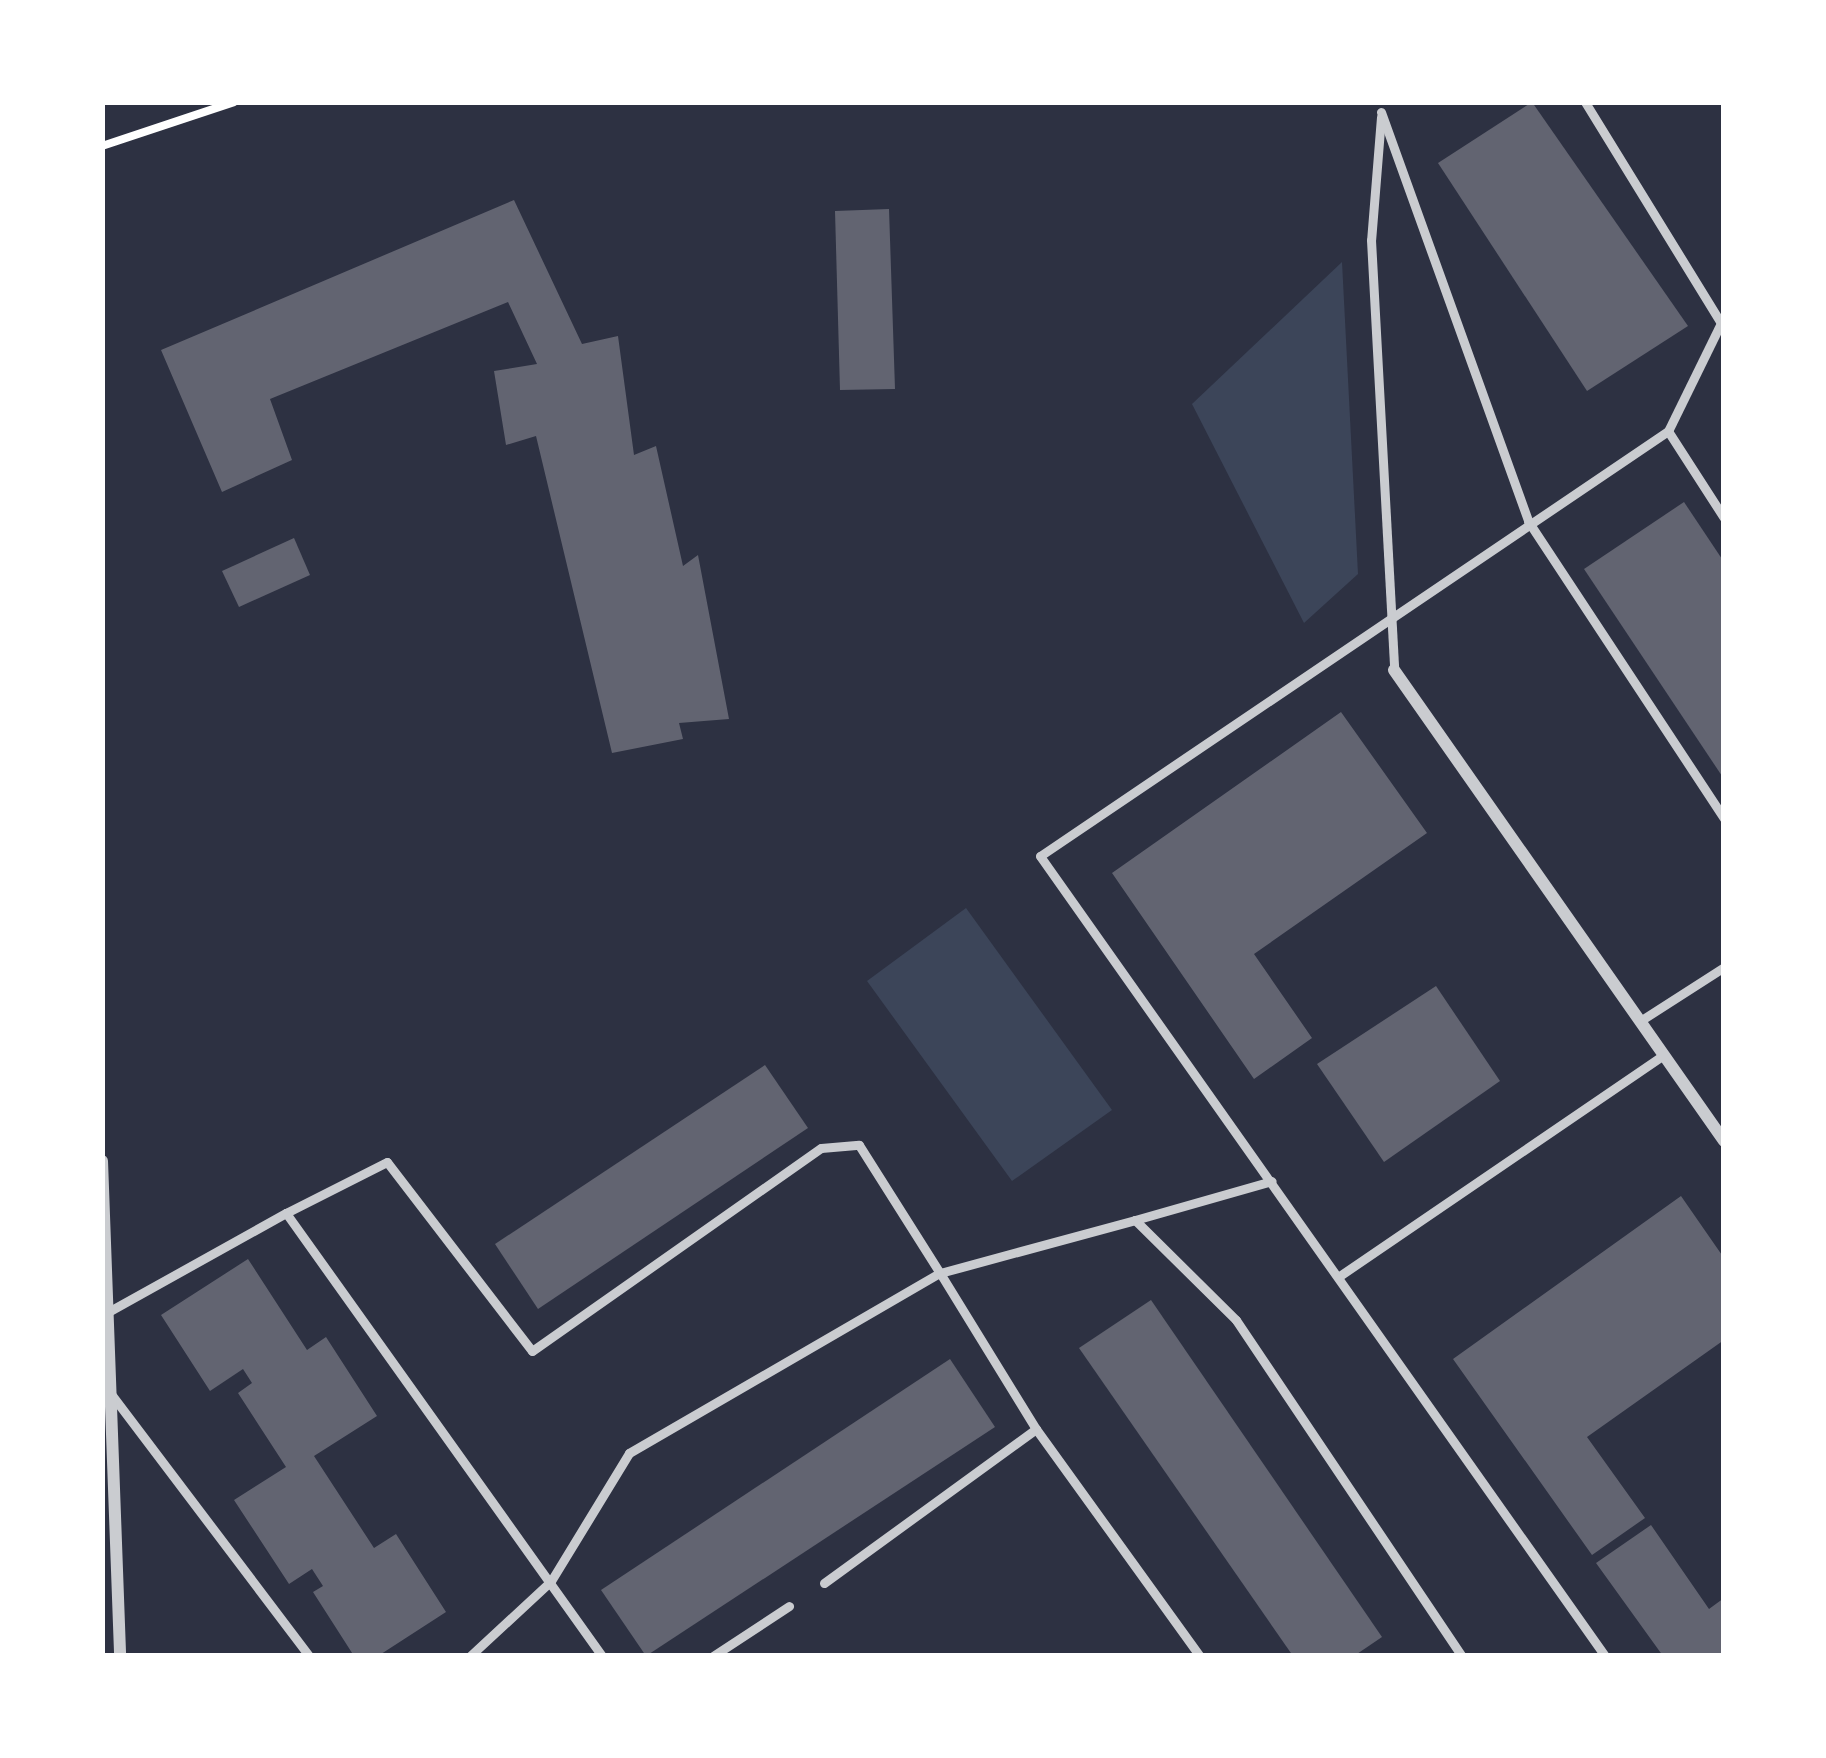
<!DOCTYPE html>
<style>
body{margin:0}
#map{position:relative;width:1826px;height:1758px;overflow:hidden;background:#2d3142;font-family:"PT Sans Narrow",sans-serif}
div>[style]{position:absolute}
.green>*{inset:0;background:#3c4559}
.building>*{inset:0;background:#626471}
.path>*{height:8px;margin:-4px;padding:0 4px;transform-origin:4px;border-radius:4px;background:#fff}
.service>*{height:9px;margin:-4.5px;padding:0 4.5px;transform-origin:4.5px;border-radius:4.5px;background:#caccd0}
.minor>*{height:12px;margin:-6px;padding:0 6px;transform-origin:6px;border-radius:6px;background:#caccd0}
span{translate:-50% -50%;white-space:nowrap;text-align:center;line-height:1.15;-webkit-text-stroke:9px #fff;paint-order:stroke}
.frame{position:absolute;inset:0;border:105px solid #fff;pointer-events:none}
</style>
<div id="map">
<div class="green">
<i style="clip-path:polygon(1342px 262px,1358px 574px,1304px 623px,1192px 404px)"></i>
<i style="clip-path:polygon(966px 908px,1112px 1110px,1012px 1181px,867px 981px)"></i>
</div>
<div class="building">
<i style="clip-path:polygon(1532px 102px,1688px 326px,1587px 391px,1438px 163px)"></i>
<i style="clip-path:polygon(514px 200px,582px 344px,618px 336px,634px 455px,656px 446px,683px 566px,698px 555px,729px 719px,679px 723px,683px 739px,612px 753px,536px 436px,506px 445px,494px 371px,537px 364px,508px 302px,270px 399px,292px 460px,222px 492px,161px 350px)"></i>
<i style="clip-path:polygon(889px 209px,895px 389px,840px 390px,835px 211px)"></i>
<i style="clip-path:polygon(1684px 502px,1724px 562px,1724px 779px,1584px 569px)"></i>
<i style="clip-path:polygon(294px 538px,310px 575px,239px 607px,222px 571px)"></i>
<i style="clip-path:polygon(1341px 712px,1427px 833px,1254px 954px,1312px 1038px,1254px 1079px,1112px 873px)"></i>
<i style="clip-path:polygon(1436px 986px,1500px 1081px,1384px 1162px,1317px 1064px)"></i>
<i style="clip-path:polygon(765px 1065px,808px 1128px,538px 1309px,495px 1244px)"></i>
<i style="clip-path:polygon(1681px 1196px,1724px 1258px,1724px 1340px,1587px 1437px,1645px 1518px,1592px 1555px,1453px 1359px)"></i>
<i style="clip-path:polygon(248px 1259px,307px 1350px,326px 1337px,377px 1416px,314px 1456px,374px 1548px,396px 1534px,446px 1612px,378px 1656px,354px 1656px,313px 1592px,323px 1586px,312px 1569px,289px 1584px,234px 1500px,286px 1467px,238px 1393px,252px 1383px,243px 1369px,210px 1391px,161px 1315px)"></i>
<i style="clip-path:polygon(1151px 1300px,1382px 1637px,1354px 1656px,1293px 1656px,1079px 1348px)"></i>
<i style="clip-path:polygon(950px 1359px,995px 1427px,646px 1656px,601px 1590px)"></i>
<i style="clip-path:polygon(1651px 1525px,1709px 1609px,1724px 1598px,1724px 1656px,1663px 1656px,1596px 1563px)"></i>
</div>
<div class="path">
<i style="left:102px;top:146px;width:139px;rotate:-18.4deg"></i>
</div>
<div class="service">
<i style="left:1585px;top:102px;width:259px;rotate:58.4deg"></i>
<i style="left:1721px;top:323px;width:120px;rotate:116.1deg"></i>
<i style="left:1668px;top:431px;width:758px;rotate:145.91deg"></i>
<i style="left:1040px;top:856px;width:979px;rotate:54.77deg"></i>
<i style="left:1381px;top:112px;width:435px;rotate:70.2deg"></i>
<i style="left:1528px;top:521px;width:356px;rotate:56.6deg"></i>
<i style="left:1381px;top:117px;width:123px;rotate:94.6deg"></i>
<i style="left:1371px;top:240px;width:431px;rotate:86.9deg"></i>
<i style="left:1668px;top:431px;width:103px;rotate:57.2deg"></i>
<i style="left:1640px;top:1021px;width:100px;rotate:-32.7deg"></i>
<i style="left:286px;top:1213px;width:113px;rotate:-26.8deg"></i>
<i style="left:387px;top:1162px;width:238px;rotate:52.5deg"></i>
<i style="left:532px;top:1351px;width:353px;rotate:-35.1deg"></i>
<i style="left:821px;top:1148px;width:38px;rotate:-5deg"></i>
<i style="left:859px;top:1145px;width:151px;rotate:57.7deg"></i>
<i style="left:940px;top:1273px;width:202px;rotate:-15.2deg"></i>
<i style="left:1135px;top:1220px;width:142px;rotate:44.7deg"></i>
<i style="left:1236px;top:1320px;width:405px;rotate:56.1deg"></i>
<i style="left:1135px;top:1220px;width:142px;rotate:-15.9deg"></i>
<i style="left:1338px;top:1277px;width:394px;rotate:-34.3deg"></i>
<i style="left:108px;top:1312px;width:204px;rotate:-29.1deg"></i>
<i style="left:286px;top:1213px;width:544px;rotate:54.5deg"></i>
<i style="left:111px;top:1394px;width:328px;rotate:52.9deg"></i>
<i style="left:824px;top:1583px;width:262px;rotate:-36deg"></i>
<i style="left:470px;top:1656px;width:110px;rotate:-42.8deg"></i>
<i style="left:551px;top:1581px;width:150px;rotate:-58.6deg"></i>
<i style="left:629px;top:1453px;width:359px;rotate:-30.1deg"></i>
<i style="left:940px;top:1273px;width:183px;rotate:58.4deg"></i>
<i style="left:1036px;top:1429px;width:280px;rotate:54.2deg"></i>
<i style="left:713px;top:1656px;width:91px;rotate:-33.3deg"></i>
</div>
<div class="minor">
<i style="left:1394px;top:670px;width:575px;rotate:54.98deg"></i>
<i style="left:102px;top:1161px;width:495px;rotate:87.9deg"></i>
</div>
<div class="frame"></div>
</div>
